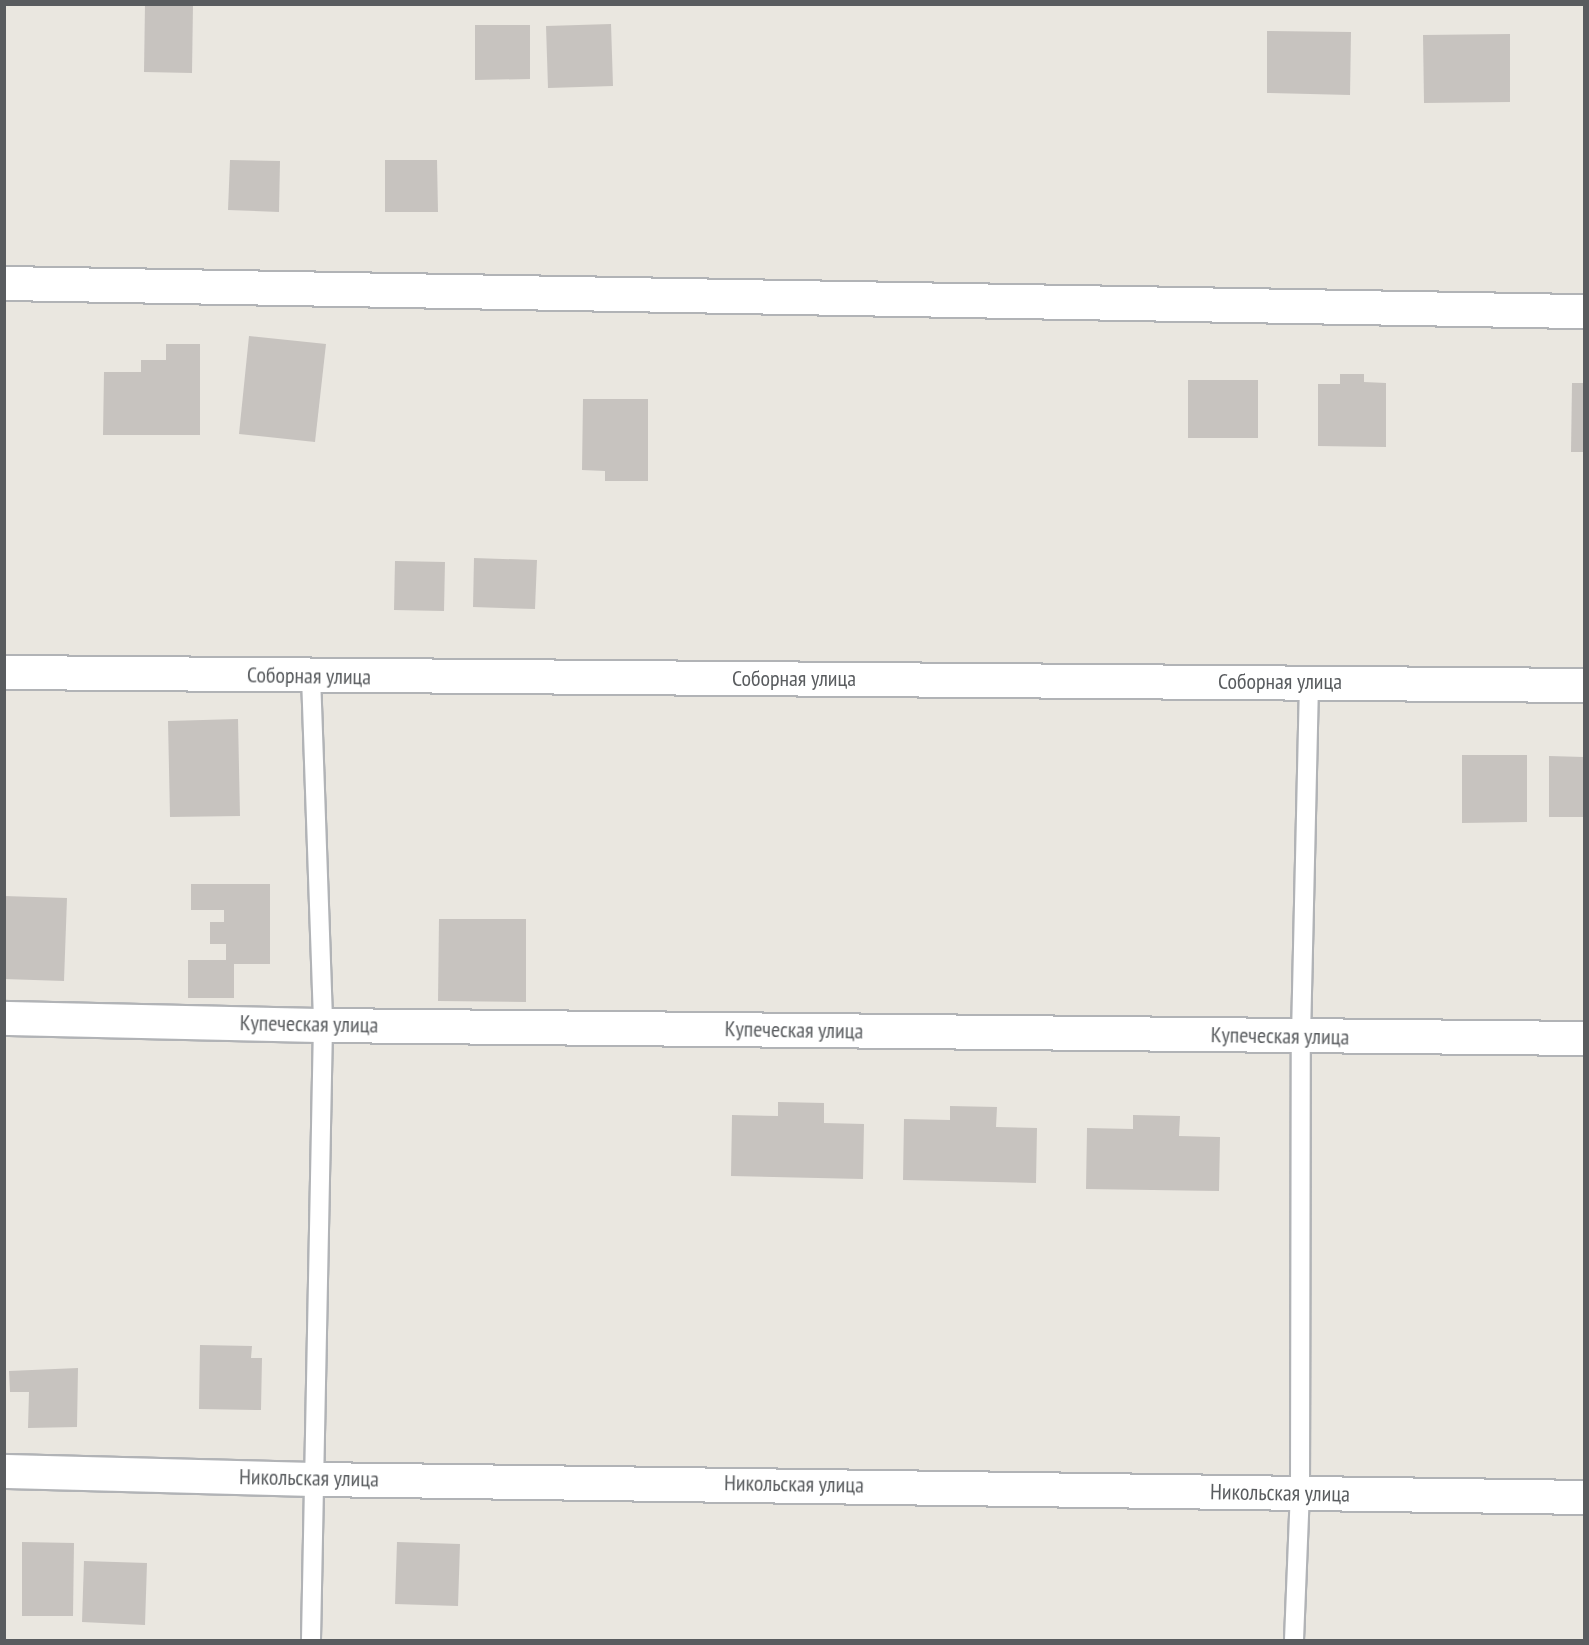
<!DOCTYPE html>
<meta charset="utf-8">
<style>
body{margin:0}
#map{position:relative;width:1589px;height:1645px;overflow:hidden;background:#eae7e0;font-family:"PT Sans Narrow",sans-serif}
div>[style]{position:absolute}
.building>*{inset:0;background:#c7c3bf}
.roads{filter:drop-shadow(2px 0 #b1b3b6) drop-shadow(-2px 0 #b1b3b6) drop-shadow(0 2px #b1b3b6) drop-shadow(0 -2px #b1b3b6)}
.service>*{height:18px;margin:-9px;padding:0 9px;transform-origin:9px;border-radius:9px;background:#fff}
.minor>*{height:33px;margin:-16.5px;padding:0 16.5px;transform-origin:16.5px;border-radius:16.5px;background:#fff}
span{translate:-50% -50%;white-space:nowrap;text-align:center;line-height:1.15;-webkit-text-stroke:5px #fff;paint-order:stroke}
.street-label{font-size:22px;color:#595c5f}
.frame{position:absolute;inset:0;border:6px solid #595c5f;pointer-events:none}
</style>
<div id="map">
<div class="building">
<i style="clip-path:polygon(145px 4px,193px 4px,192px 73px,144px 72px)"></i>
<i style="clip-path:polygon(611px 24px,613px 86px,548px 88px,546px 26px)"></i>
<i style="clip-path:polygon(475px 25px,530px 25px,530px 79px,475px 80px)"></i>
<i style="clip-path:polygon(1267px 31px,1351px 32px,1350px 95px,1267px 93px)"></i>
<i style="clip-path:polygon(1510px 34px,1510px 102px,1424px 103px,1423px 35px)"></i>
<i style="clip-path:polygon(230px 160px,280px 161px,279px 212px,228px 210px)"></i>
<i style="clip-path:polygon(385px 160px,437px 160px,438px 212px,385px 212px)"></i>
<i style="clip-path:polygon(249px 336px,326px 344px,315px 442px,239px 434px)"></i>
<i style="clip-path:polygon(166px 344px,200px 344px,200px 435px,103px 435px,104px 372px,141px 372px,141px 360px,166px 360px)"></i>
<i style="clip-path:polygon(1340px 374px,1364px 374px,1364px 382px,1386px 383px,1386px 447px,1318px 446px,1318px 384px,1340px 384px)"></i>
<i style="clip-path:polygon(1188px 380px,1258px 380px,1258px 438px,1188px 438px)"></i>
<i style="clip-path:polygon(1572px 383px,1584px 383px,1584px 452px,1571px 452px)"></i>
<i style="clip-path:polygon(583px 399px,648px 399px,648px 481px,605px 481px,605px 471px,582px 470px)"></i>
<i style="clip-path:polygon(474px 558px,537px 560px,535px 609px,473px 607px)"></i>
<i style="clip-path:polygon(395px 561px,445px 562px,444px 611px,394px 610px)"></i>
<i style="clip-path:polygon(238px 719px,240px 816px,170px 817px,168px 721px)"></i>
<i style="clip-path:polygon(1462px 755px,1527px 755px,1527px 822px,1462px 823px)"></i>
<i style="clip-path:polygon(1549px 756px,1584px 757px,1584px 817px,1549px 817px)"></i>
<i style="clip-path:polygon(191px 884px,270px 884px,270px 964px,234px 964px,234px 998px,188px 998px,188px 960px,226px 960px,226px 944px,210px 944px,210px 922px,224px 922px,224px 910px,191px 910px)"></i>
<i style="clip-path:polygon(4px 896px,67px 898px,64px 981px,4px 979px)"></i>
<i style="clip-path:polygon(439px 919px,526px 919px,526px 1002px,438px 1001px)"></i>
<i style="clip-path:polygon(778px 1102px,824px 1103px,824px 1123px,864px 1124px,863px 1179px,731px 1176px,732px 1115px,778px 1116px)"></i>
<i style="clip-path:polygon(950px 1106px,997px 1107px,996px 1127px,1037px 1128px,1036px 1183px,903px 1180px,904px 1119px,950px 1120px)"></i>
<i style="clip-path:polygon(1133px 1115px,1180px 1116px,1179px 1136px,1220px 1137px,1219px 1191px,1086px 1189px,1087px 1128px,1133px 1129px)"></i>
<i style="clip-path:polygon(200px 1345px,252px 1346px,251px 1358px,262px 1358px,261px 1410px,199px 1409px)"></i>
<i style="clip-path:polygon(78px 1368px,77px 1427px,28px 1428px,29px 1392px,10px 1392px,9px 1371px)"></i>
<i style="clip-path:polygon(22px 1542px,74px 1543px,73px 1616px,22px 1616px)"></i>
<i style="clip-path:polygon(397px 1542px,460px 1544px,458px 1606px,395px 1604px)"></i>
<i style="clip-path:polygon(84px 1561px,147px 1563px,145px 1625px,82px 1622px)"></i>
</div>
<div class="roads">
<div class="service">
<i style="left:311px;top:676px;width:349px;rotate:88deg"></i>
<i style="left:323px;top:1025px;width:615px;rotate:91.12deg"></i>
<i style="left:1294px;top:1640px;width:147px;rotate:-87.7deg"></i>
<i style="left:1300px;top:1493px;width:457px;rotate:-89.9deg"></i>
<i style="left:1301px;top:1036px;width:354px;rotate:-88.7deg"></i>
</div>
<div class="minor">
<i style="left:4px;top:283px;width:1580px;rotate:1.02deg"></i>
<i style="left:4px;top:672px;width:1580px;rotate:0.47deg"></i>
<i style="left:4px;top:1018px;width:319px;rotate:1.3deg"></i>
<i style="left:323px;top:1025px;width:1261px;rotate:0.59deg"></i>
<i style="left:4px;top:1471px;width:311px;rotate:1.5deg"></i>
<i style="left:315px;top:1479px;width:1269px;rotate:0.81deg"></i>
</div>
</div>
<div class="street-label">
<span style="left:309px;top:676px;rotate:1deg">Соборная улица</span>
<span style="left:794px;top:679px">Соборная улица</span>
<span style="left:1280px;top:682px">Соборная улица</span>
<span style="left:309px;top:1024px;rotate:1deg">Купеческая улица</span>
<span style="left:794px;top:1030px;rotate:1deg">Купеческая улица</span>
<span style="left:1280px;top:1036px;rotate:1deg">Купеческая улица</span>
<span style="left:309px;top:1478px;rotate:1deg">Никольская улица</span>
<span style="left:794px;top:1484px;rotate:1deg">Никольская улица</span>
<span style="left:1280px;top:1493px;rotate:1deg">Никольская улица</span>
</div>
<div class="frame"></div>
</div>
